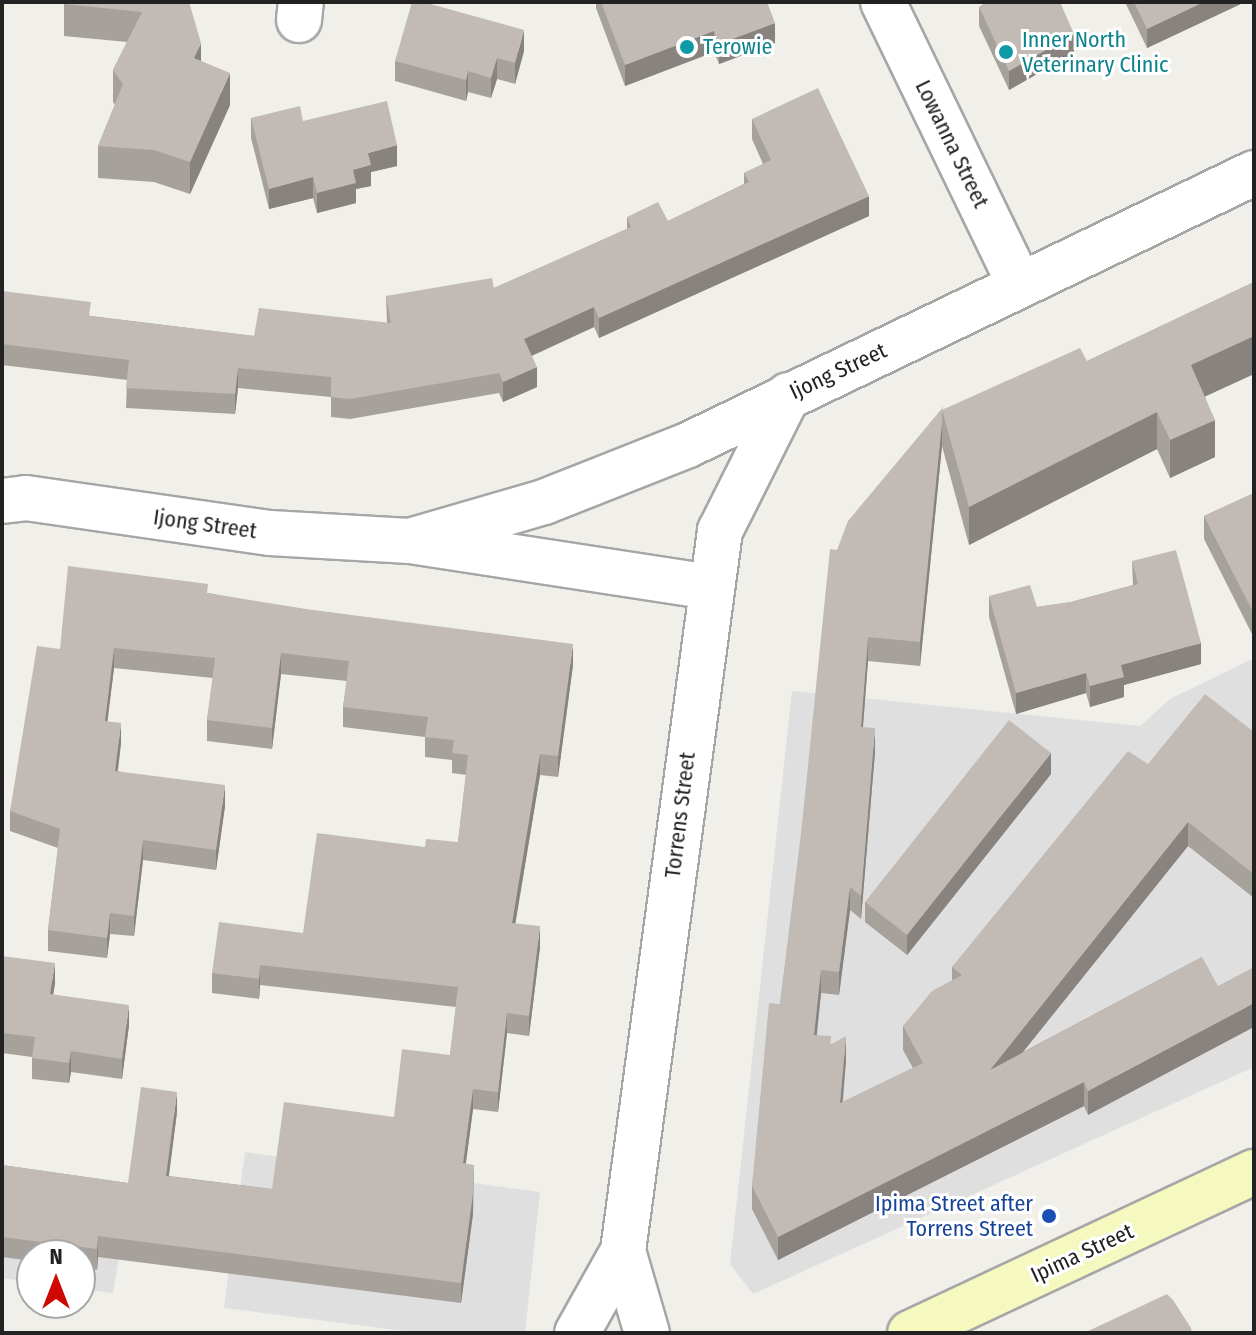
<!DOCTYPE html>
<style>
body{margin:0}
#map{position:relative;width:1256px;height:1335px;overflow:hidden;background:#f1efe9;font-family:"Fira Sans Condensed",sans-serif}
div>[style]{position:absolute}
.residential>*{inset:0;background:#e0dfdf}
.roads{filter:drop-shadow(2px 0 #a6a6a6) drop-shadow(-2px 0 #a6a6a6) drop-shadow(0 2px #a6a6a6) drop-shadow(0 -2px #a6a6a6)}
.street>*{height:44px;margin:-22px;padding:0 22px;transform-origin:22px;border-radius:22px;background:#fff}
.secondary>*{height:44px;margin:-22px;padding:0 22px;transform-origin:22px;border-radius:22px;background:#f5f9c0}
.wall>*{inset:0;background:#a7a19c}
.shaded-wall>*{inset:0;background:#88837f}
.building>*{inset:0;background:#c2bbb5}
.dots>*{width:22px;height:22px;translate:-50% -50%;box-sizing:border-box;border:4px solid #fff;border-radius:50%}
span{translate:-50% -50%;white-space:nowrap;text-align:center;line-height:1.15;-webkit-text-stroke:6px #fff;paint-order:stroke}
.culture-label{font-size:22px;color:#0d838f}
.left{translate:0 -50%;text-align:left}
.street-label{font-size:22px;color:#222}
.transit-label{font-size:22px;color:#164399}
.right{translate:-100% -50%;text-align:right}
.frame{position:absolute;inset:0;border:4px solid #222;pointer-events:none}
.north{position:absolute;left:16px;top:1239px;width:80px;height:80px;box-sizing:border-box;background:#fff;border:2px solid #a7a7a7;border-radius:50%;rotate:0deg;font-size:22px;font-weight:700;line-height:32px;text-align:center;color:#222}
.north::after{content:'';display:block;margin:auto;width:28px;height:36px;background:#cf0804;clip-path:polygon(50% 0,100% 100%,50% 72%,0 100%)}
</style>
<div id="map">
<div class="residential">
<i style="clip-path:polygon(1254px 658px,1254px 1067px,753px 1294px,730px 1264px,792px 691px,1140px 726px,1170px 699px)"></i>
<i style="clip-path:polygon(245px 1152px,540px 1192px,525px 1333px,419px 1333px,224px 1308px)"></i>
<i style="clip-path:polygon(2px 1176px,130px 1193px,113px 1293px,80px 1289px,80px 1255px,32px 1255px,32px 1282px,2px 1278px)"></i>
</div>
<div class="roads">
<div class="street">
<i style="left:883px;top:2px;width:314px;rotate:64.2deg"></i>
<i style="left:299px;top:20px;width:18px;rotate:-84deg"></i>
<i style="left:2px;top:501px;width:24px;rotate:-7deg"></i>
<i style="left:26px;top:498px;width:246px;rotate:8.2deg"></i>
<i style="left:270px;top:533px;width:140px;rotate:3.3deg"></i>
<i style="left:410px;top:541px;width:304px;rotate:8.7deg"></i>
<i style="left:410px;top:541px;width:140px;rotate:-16.2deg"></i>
<i style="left:544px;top:502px;width:155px;rotate:-21.6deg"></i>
<i style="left:688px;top:445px;width:628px;rotate:-25.67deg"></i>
<i style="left:623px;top:1251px;width:85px;rotate:73.7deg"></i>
<i style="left:577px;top:1333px;width:94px;rotate:-60.7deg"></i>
<i style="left:623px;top:1251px;width:727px;rotate:-82.33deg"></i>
<i style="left:720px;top:531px;width:152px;rotate:-63.4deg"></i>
</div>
<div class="secondary">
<i style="left:910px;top:1333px;width:380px;rotate:-25.1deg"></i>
</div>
</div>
<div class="wall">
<i style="clip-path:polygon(64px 2px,189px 2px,201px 61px,230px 105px,190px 194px,154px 182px,98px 178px,98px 146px,115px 105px,113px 102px,113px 70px,127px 42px,64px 36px)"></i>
<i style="clip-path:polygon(596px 2px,767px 2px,775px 43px,719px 64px,714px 52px,625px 86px,596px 8px)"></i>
<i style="clip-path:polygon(983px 2px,1060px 2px,1074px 53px,1009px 90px,979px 26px,979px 7px,984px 4px)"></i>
<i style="clip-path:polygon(1125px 2px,1245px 2px,1147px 48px)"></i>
<i style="clip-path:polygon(524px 51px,515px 84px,497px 79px,491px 98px,468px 92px,466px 101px,395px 81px,395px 61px)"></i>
<i style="clip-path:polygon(251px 118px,303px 121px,397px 166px,371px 172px,371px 186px,356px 189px,356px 203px,317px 213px,313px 198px,269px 209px,251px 138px)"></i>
<i style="clip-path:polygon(752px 119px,869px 216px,599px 338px,594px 327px,532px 356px,537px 387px,503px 402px,499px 393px,350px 419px,331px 417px,331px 397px,238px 388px,235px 414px,126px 408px,127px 380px,2px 365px,2px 291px,91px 316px,254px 336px,387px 323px,386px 296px,494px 288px,627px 229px,627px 217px,668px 221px,744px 184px,744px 173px,763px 164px,752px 139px)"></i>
<i style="clip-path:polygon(1254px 282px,1254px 374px,1205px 396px,1215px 457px,1170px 478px,1157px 449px,969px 545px,942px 446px,920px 666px,868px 661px,863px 727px,875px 752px,861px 919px,850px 910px,839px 995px,821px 993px,817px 1035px,831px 1044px,846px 1060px,843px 1102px,913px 1068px,903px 1050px,903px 1026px,952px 981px,952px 967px,1148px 764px,1254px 732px,1254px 898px,1188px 846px,1023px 1052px,1202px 957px,1088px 1115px,1084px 1106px,778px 1260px,752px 1209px,752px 1186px,780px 1004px,837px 550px,944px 409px,1087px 361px)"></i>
<i style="clip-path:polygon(1254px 493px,1254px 638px,1204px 539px,1204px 516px)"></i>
<i style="clip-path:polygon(1132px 561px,1201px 664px,1124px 685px,1124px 697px,1090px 707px,1086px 693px,1016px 714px,989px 617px,989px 596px,1037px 607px,1071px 602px,1133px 585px)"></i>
<i style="clip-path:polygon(208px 593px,573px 665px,558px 777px,540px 775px,515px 924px,540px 947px,529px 1036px,507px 1033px,498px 1112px,473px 1109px,466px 1163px,473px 1214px,461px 1303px,98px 1257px,97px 1270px,80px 1267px,80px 1255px,32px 1255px,32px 1261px,2px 1257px,2px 1165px,128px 1183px,177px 1112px,169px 1176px,272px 1189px,394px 1117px,450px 1055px,456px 1007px,260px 985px,259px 999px,212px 993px,212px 973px,303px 933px,425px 847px,458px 842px,466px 775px,452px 773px,452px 760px,425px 757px,425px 737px,343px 727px,343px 707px,347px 681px,281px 674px,272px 749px,207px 741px,207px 720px,213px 678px,114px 668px,107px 722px,121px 743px,118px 771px,225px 806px,216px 870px,143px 860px,134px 936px,110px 934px,107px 958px,48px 951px,48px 930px,58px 848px,10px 831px,10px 811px,60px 649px)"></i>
<i style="clip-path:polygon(1051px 774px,907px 955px,865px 922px,865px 902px)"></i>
<i style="clip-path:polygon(2px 956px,55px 983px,53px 995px,129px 1025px,122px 1079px,71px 1072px,69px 1083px,32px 1079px,32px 1057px,2px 1053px)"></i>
</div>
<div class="shaded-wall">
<i style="clip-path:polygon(1204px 2px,1245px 2px,1147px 48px,1147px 29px)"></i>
<i style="clip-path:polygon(775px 23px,775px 43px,719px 64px,719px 44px)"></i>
<i style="clip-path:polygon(524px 30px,524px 51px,515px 84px,515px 63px)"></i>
<i style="clip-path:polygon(714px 31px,714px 52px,625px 86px,625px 65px)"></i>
<i style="clip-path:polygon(1074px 34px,1074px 53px,1009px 90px,1009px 71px)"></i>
<i style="clip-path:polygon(201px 43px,201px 75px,194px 58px)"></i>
<i style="clip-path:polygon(497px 58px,497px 79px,491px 98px,491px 78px)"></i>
<i style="clip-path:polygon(468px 71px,468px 92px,466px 101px,466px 80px)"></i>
<i style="clip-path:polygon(230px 73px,230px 105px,190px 194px,190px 162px)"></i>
<i style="clip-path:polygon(397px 145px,397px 166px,371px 172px,371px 186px,356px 189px,356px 203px,317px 213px,317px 193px,353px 170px,368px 153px)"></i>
<i style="clip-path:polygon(313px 177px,313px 198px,269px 209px,269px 189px)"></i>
<i style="clip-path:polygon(869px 196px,869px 216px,599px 338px,599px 318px)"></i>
<i style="clip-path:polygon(594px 307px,594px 327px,524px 359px,524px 339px)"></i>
<i style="clip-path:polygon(1254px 336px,1254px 374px,1191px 403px,1191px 365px)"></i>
<i style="clip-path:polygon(537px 367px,537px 387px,503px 402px,503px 382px)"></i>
<i style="clip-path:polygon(238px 368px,238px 388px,235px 414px,235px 394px)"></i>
<i style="clip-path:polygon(1157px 412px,1157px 449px,969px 545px,969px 507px)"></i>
<i style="clip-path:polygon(1215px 420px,1215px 457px,1170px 478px,1170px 440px)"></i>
<i style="clip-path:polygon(942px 422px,942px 446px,920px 666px,920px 642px)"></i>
<i style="clip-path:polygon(868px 637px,868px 661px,861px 751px,861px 727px)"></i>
<i style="clip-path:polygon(1201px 643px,1201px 664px,1124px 685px,1124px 697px,1090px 707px,1090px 686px,1121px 665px)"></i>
<i style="clip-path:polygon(573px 644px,573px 665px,558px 777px,558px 756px)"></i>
<i style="clip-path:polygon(114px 648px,114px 668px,105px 742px,105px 721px)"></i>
<i style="clip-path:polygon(281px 653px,281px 674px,272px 749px,272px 728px)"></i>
<i style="clip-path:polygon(1086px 673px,1086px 693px,1016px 714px,1016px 693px)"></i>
<i style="clip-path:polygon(121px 723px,121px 743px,115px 791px,115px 771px)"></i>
<i style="clip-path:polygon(875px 728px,875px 752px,861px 919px,861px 896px)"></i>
<i style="clip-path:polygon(1051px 753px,1051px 774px,907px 955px,907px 935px)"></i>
<i style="clip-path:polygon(540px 754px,540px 775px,512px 944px,512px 923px)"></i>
<i style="clip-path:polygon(225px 785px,225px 806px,216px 870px,216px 850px)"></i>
<i style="clip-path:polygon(1188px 822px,1188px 846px,990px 1093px,990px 1070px)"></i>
<i style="clip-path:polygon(143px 840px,143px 860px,134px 936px,134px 916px)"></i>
<i style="clip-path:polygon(850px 887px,850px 910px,839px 995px,839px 972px)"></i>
<i style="clip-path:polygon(110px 913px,110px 934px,107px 958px,107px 938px)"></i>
<i style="clip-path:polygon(540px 926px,540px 947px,529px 1036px,529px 1016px)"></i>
<i style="clip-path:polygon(55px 963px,55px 983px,50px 1015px,50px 994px)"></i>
<i style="clip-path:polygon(260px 965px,260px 985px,259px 999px,259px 979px)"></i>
<i style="clip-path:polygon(821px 970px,821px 993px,814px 1058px,814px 1035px)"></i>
<i style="clip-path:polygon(1254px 1003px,1254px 1027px,1088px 1115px,1088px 1091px)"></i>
<i style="clip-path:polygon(129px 1005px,129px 1025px,122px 1079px,122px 1059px)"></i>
<i style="clip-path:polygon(507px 1013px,507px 1033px,498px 1112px,498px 1092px)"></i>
<i style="clip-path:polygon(846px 1036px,846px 1060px,840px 1126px,840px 1103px)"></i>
<i style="clip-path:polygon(71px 1051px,71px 1072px,69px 1083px,69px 1063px)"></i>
<i style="clip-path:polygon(1084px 1082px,1084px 1106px,778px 1260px,778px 1237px)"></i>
<i style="clip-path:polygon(473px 1089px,473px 1109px,463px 1183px,463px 1163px)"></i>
<i style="clip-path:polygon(177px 1092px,177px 1112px,166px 1196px,166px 1176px)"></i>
<i style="clip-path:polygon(474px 1165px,473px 1214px,461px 1303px,461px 1283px)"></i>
<i style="clip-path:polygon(98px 1236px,98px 1257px,97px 1270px,97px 1249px)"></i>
</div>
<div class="building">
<i style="clip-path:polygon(64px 2px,189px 2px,201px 43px,194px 58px,230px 73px,190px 162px,154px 150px,98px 146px,123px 84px,113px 70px,142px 12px,64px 4px)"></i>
<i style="clip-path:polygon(412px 2px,423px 2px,524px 30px,515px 63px,497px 58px,491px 78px,468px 71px,466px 80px,395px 61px)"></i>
<i style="clip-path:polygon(601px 2px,767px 2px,775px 23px,719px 44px,714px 31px,625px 65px)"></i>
<i style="clip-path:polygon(990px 2px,1060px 2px,1074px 34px,1009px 71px,979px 7px)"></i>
<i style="clip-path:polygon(1134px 2px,1204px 2px,1147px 29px)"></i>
<i style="clip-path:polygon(818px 88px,869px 196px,599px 318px,594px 307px,524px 339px,537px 367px,503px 382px,499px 373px,350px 399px,331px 397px,331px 377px,238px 368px,235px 394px,126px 388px,129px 360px,2px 344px,2px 291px,91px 302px,89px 316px,254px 336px,259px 308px,391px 323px,386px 296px,492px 278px,494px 288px,631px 227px,627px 217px,658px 202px,668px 221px,749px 182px,744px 173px,771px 160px,752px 119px)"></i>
<i style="clip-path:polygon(387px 101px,397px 145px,368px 153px,371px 165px,353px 170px,356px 183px,317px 193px,313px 177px,269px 189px,251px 118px,300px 106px,303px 121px)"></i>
<i style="clip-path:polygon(1254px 282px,1254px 336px,1191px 365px,1215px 420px,1170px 440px,1157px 412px,969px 507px,942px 410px,1080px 348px,1087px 361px)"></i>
<i style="clip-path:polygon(944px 406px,942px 410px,942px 422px,920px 642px,868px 637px,861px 727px,875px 728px,861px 896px,850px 887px,839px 972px,821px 970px,814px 1035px,831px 1036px,830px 1045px,846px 1036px,840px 1103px,923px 1063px,903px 1026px,932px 991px,962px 975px,952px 967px,1128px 751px,1148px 764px,1205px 694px,1254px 732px,1254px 874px,1188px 822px,990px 1070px,1202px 957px,1218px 986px,1254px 967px,1254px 1003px,1088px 1091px,1084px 1082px,778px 1237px,752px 1186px,769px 1003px,780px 1004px,801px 834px,830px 549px,837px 550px,848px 521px)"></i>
<i style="clip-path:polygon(1254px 493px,1254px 614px,1204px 516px)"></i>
<i style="clip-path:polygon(1176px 550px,1201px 643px,1121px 665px,1124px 677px,1090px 686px,1086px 673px,1016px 693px,989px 596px,1030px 585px,1037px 607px,1071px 602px,1138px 584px,1132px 561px)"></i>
<i style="clip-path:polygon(68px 566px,208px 584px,207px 593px,306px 609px,573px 644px,558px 756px,540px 754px,512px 923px,540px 926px,529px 1016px,507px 1013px,498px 1092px,473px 1089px,463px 1163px,474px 1165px,473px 1194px,461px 1283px,98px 1236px,97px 1249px,2px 1237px,2px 1165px,128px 1183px,141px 1087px,177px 1092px,166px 1176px,272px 1189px,284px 1102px,394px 1117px,402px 1049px,450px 1055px,458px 987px,260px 965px,259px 979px,212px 973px,219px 922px,303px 933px,317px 833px,425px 847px,426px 839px,458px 842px,468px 755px,452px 753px,454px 740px,425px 737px,428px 717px,343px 707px,349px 661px,281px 653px,272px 728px,207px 720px,215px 658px,114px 648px,105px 721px,121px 723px,115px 771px,225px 785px,216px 850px,143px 840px,134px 916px,110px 913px,107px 938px,48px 930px,60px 829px,10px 811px,37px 646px,60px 649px)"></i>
<i style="clip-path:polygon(1009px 720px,1051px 753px,907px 935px,865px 902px)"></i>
<i style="clip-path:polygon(2px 956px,55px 963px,50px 994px,129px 1005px,122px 1059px,71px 1051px,69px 1063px,32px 1058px,35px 1037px,2px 1033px)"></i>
<i style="clip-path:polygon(1167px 1294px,1173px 1300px,1191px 1328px,1192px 1333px,1084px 1333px)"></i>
</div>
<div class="dots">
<i style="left:687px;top:47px;background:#0f9aa8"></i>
<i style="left:1006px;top:52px;background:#0f9aa8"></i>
<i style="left:1049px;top:1216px;background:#1a4fb4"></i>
</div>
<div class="culture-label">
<span class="left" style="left:1022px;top:52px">Inner North<br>Veterinary Clinic</span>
<span class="left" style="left:703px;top:47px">Terowie</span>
</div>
<div class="street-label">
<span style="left:952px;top:144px;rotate:64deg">Lowanna Street</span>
<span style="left:838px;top:371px;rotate:-25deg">Ijong Street</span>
<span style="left:205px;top:524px;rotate:8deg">Ijong Street</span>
<span style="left:680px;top:815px;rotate:-83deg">Torrens Street</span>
<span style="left:1082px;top:1253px;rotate:-25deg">Ipima Street</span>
</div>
<div class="transit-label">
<span class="right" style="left:1033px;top:1216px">Ipima Street after<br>Torrens Street</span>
</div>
<div class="frame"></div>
<div class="north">N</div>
</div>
